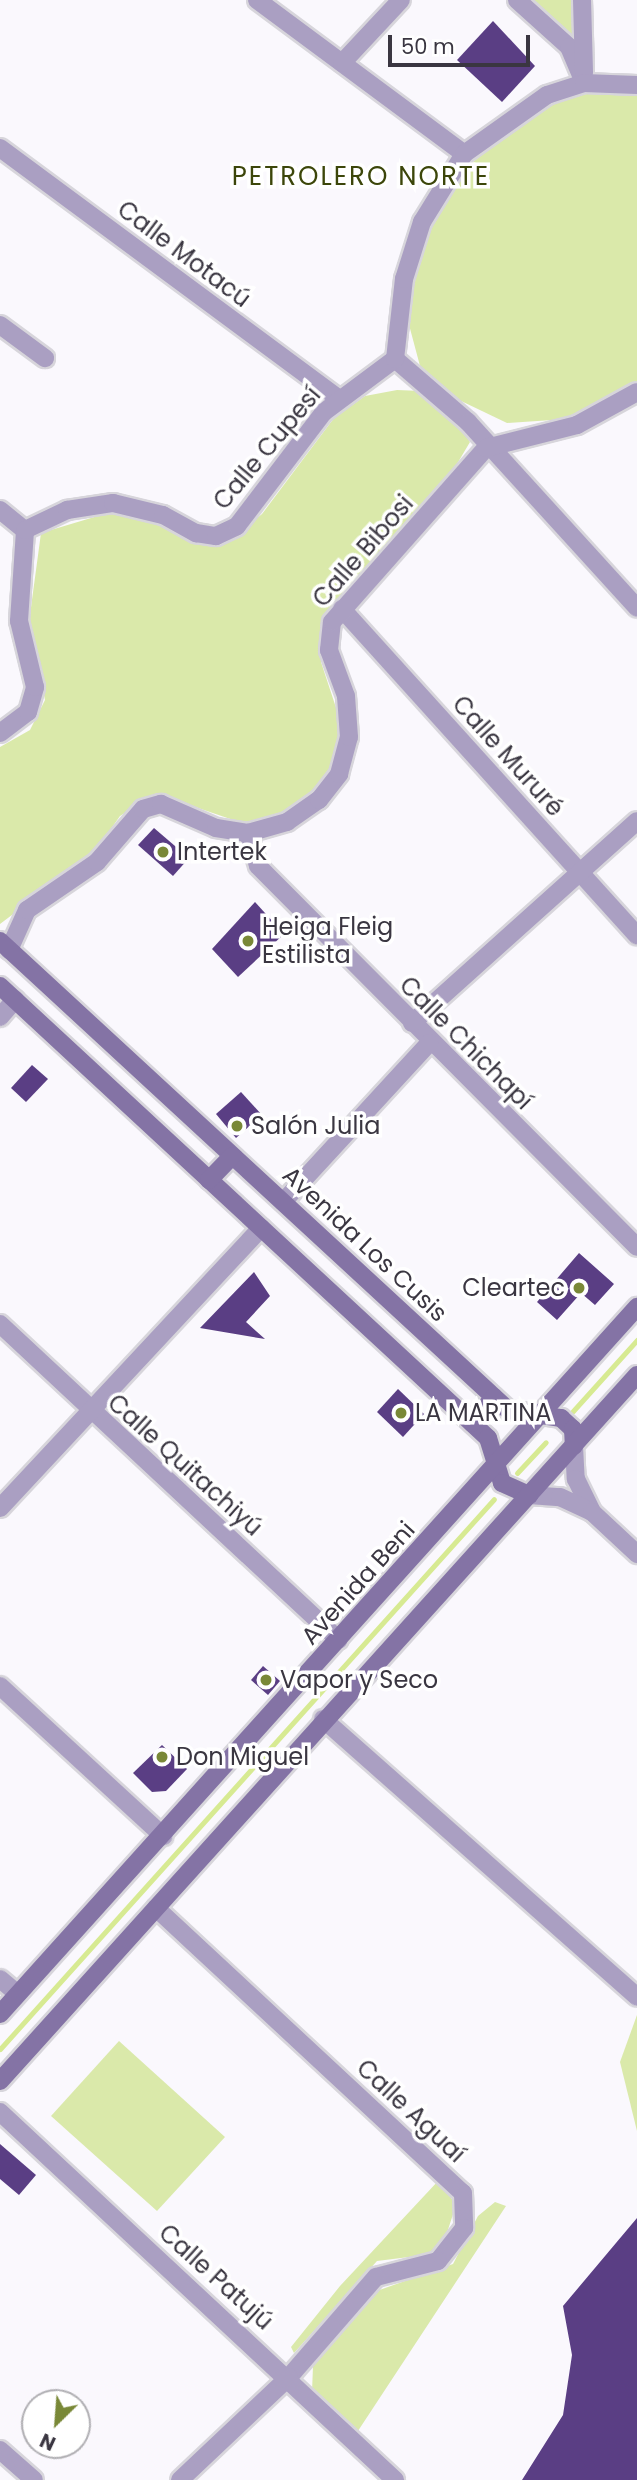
<!DOCTYPE html>
<meta charset="utf-8">
<style>
body{margin:0}
#map{position:relative;width:637px;height:2480px;overflow:hidden;background:#faf8fd;font-family:Poppins,sans-serif}
div>[style]{position:absolute}
.green>*{inset:0;background:#dae9aa}
.stream>*{height:5px;margin:-2.5px;padding:0 2.5px;transform-origin:2.5px;border-radius:2.5px;background:#d7ea92}
.building>*{inset:0;background:#5a3e84}
.roads{filter:drop-shadow(2px 0 #d7d5db) drop-shadow(-2px 0 #d7d5db) drop-shadow(0 2px #d7d5db) drop-shadow(0 -2px #d7d5db)}
.street>*{height:18px;margin:-9px;padding:0 9px;transform-origin:9px;border-radius:9px;background:#aa9fc2}
.secondary>*{height:18px;margin:-9px;padding:0 9px;transform-origin:9px;border-radius:9px;background:#8473a5}
.dots>*{width:19px;height:19px;translate:-50% -50%;box-sizing:border-box;border:4px solid #fff;border-radius:50%}
span{translate:-50% -50%;white-space:nowrap;text-align:center;line-height:1.15;-webkit-text-stroke:7px #fff;paint-order:stroke}
.street-label{font-size:24px;color:#3a3641}
.poi-label{font-size:24px;color:#3a3641}
.left{translate:0 -50%;text-align:left}
.right{translate:-100% -50%;text-align:right}
.neighbourhood-label{font-size:26px;color:#3c460a;letter-spacing:2px}
.north{position:absolute;left:21px;top:2389px;width:70px;height:70px;box-sizing:border-box;background:#fff;border:2px solid #b0afb3;border-radius:50%;rotate:205deg;font-size:19px;font-weight:700;line-height:28px;text-align:center;color:#3a3641}
.north::after{content:'';display:block;margin:auto;width:24px;height:32px;background:#798837;clip-path:polygon(50% 0,100% 100%,50% 72%,0 100%)}
.scale{position:absolute;left:388px;top:35px;width:142px;height:32px;box-sizing:border-box;border:4px solid #3a3641;border-top:0;padding-left:9px;font-size:21px;line-height:24px;white-space:nowrap;color:#3a3641;-webkit-text-stroke:5px #fff;paint-order:stroke}
</style>
<div id="map">
<div class="green">
<i style="clip-path:polygon(531px 0,576px 0,578px 34px,572px 35px)"></i>
<i style="clip-path:polygon(592px 92px,637px 92px,637px 384px,616px 401px,567px 419px,507px 423px,459px 400px,420px 366px,408px 321px,414px 280px,432px 221px,469px 165px,541px 108px)"></i>
<i style="clip-path:polygon(397px 390px,421px 391px,454px 418px,470px 442px,454px 469px,326px 618px,321px 662px,342px 726px,338px 756px,316px 792px,281px 816px,242px 823px,166px 797px,149px 798px,120px 816px,94px 853px,0 924px,0 747px,30px 730px,45px 700px,29px 622px,41px 533px,111px 512px,155px 519px,203px 544px,230px 540px,262px 514px,334px 418px,365px 396px)"></i>
<i style="clip-path:polygon(637px 2015px,637px 2131px,620px 2062px)"></i>
<i style="clip-path:polygon(119px 2041px,225px 2137px,157px 2211px,51px 2116px)"></i>
<i style="clip-path:polygon(439px 2180px,456px 2205px,443px 2245px,425px 2255px,377px 2261px,294px 2353px,291px 2347px,340px 2286px)"></i>
<i style="clip-path:polygon(495px 2202px,506px 2206px,354px 2437px,312px 2392px,313px 2366px,371px 2293px,453px 2264px,478px 2216px)"></i>
</div>
<div class="stream">
<i style="left:573px;top:1411px;width:96px;rotate:-48deg"></i>
<i style="left:517px;top:1473px;width:42px;rotate:-46.9deg"></i>
<i style="left:0;top:2049px;width:739px;rotate:-48.07deg"></i>
</div>
<div class="building">
<i style="clip-path:polygon(493px 21px,535px 66px,502px 102px,457px 60px)"></i>
<i style="clip-path:polygon(154px 828px,189px 858px,173px 876px,138px 845px)"></i>
<i style="clip-path:polygon(255px 902px,284px 934px,238px 977px,212px 949px)"></i>
<i style="clip-path:polygon(32px 1065px,48px 1079px,26px 1102px,11px 1088px)"></i>
<i style="clip-path:polygon(241px 1092px,262px 1115px,236px 1138px,216px 1114px)"></i>
<i style="clip-path:polygon(579px 1253px,614px 1284px,595px 1305px,581px 1293px,557px 1320px,537px 1302px)"></i>
<i style="clip-path:polygon(254px 1272px,270px 1296px,246px 1322px,265px 1339px,200px 1328px)"></i>
<i style="clip-path:polygon(398px 1389px,424px 1414px,403px 1437px,377px 1412px)"></i>
<i style="clip-path:polygon(263px 1666px,280px 1681px,268px 1695px,251px 1680px)"></i>
<i style="clip-path:polygon(162px 1745px,187px 1769px,166px 1791px,152px 1792px,133px 1773px)"></i>
<i style="clip-path:polygon(0 2144px,36px 2175px,19px 2195px,0 2179px)"></i>
<i style="clip-path:polygon(637px 2218px,637px 2480px,522px 2480px,563px 2415px,572px 2355px,563px 2306px)"></i>
</div>
<div class="roads">
<div class="street">
<i style="left:257px;top:0;width:258px;rotate:36.6deg"></i>
<i style="left:517px;top:0;width:70px;rotate:42.1deg"></i>
<i style="left:569px;top:47px;width:39px;rotate:67deg"></i>
<i style="left:582px;top:0;width:73px;rotate:88.4deg"></i>
<i style="left:342px;top:63px;width:86px;rotate:-46.9deg"></i>
<i style="left:0;top:148px;width:422px;rotate:36.5deg"></i>
<i style="left:0;top:325px;width:56px;rotate:36.3deg"></i>
<i style="left:395px;top:359px;width:96px;rotate:40.8deg"></i>
<i style="left:468px;top:422px;width:251px;rotate:47.7deg"></i>
<i style="left:0;top:510px;width:32px;rotate:39deg"></i>
<i style="left:342px;top:609px;width:440px;rotate:47.9deg"></i>
<i style="left:0;top:733px;width:35px;rotate:-37deg"></i>
<i style="left:28px;top:712px;width:26px;rotate:-74deg"></i>
<i style="left:35px;top:687px;width:68px;rotate:-103.6deg"></i>
<i style="left:19px;top:621px;width:91px;rotate:-86.2deg"></i>
<i style="left:25px;top:530px;width:47px;rotate:-25.5deg"></i>
<i style="left:67px;top:510px;width:47px;rotate:-8.7deg"></i>
<i style="left:113px;top:503px;width:51px;rotate:13.5deg"></i>
<i style="left:163px;top:515px;width:38px;rotate:29deg"></i>
<i style="left:196px;top:533px;width:20px;rotate:9deg"></i>
<i style="left:216px;top:536px;width:23px;rotate:-25deg"></i>
<i style="left:237px;top:526px;width:143px;rotate:-52.7deg"></i>
<i style="left:324px;top:412px;width:89px;rotate:-36.7deg"></i>
<i style="left:395px;top:359px;width:81px;rotate:-83.6deg"></i>
<i style="left:404px;top:279px;width:60px;rotate:-72.5deg"></i>
<i style="left:422px;top:222px;width:80px;rotate:-58.3deg"></i>
<i style="left:464px;top:154px;width:102px;rotate:-35.4deg"></i>
<i style="left:547px;top:95px;width:39px;rotate:-18deg"></i>
<i style="left:584px;top:83px;width:53px;rotate:2.2deg"></i>
<i style="left:248px;top:833px;width:34px;rotate:73deg"></i>
<i style="left:258px;top:866px;width:537px;rotate:45.15deg"></i>
<i style="left:9px;top:950px;width:44px;rotate:-65.8deg"></i>
<i style="left:27px;top:910px;width:85px;rotate:-34.4deg"></i>
<i style="left:97px;top:862px;width:70px;rotate:-49deg"></i>
<i style="left:143px;top:809px;width:19px;rotate:-16deg"></i>
<i style="left:161px;top:804px;width:60px;rotate:23.6deg"></i>
<i style="left:216px;top:828px;width:32px;rotate:9deg"></i>
<i style="left:248px;top:833px;width:41px;rotate:-15.8deg"></i>
<i style="left:287px;top:822px;width:39px;rotate:-35deg"></i>
<i style="left:319px;top:800px;width:33px;rotate:-52deg"></i>
<i style="left:339px;top:774px;width:38px;rotate:-75deg"></i>
<i style="left:349px;top:737px;width:41px;rotate:-94.2deg"></i>
<i style="left:346px;top:696px;width:49px;rotate:-110.3deg"></i>
<i style="left:329px;top:650px;width:28px;rotate:-84deg"></i>
<i style="left:332px;top:622px;width:232px;rotate:-48.5deg"></i>
<i style="left:486px;top:448px;width:94px;rotate:-14.2deg"></i>
<i style="left:577px;top:425px;width:68px;rotate:-28.8deg"></i>
<i style="left:0;top:1017px;width:23px;rotate:-49deg"></i>
<i style="left:412px;top:1023px;width:302px;rotate:-41.9deg"></i>
<i style="left:283px;top:1202px;width:216px;rotate:-47.4deg"></i>
<i style="left:0;top:1324px;width:463px;rotate:43deg"></i>
<i style="left:574px;top:1446px;width:33px;rotate:87deg"></i>
<i style="left:576px;top:1479px;width:37px;rotate:64deg"></i>
<i style="left:529px;top:1495px;width:31px;rotate:4deg"></i>
<i style="left:560px;top:1497px;width:35px;rotate:25deg"></i>
<i style="left:592px;top:1512px;width:62px;rotate:43deg"></i>
<i style="left:0;top:1508px;width:383px;rotate:-47deg"></i>
<i style="left:0;top:1686px;width:222px;rotate:42.6deg"></i>
<i style="left:323px;top:1719px;width:419px;rotate:41.5deg"></i>
<i style="left:156px;top:1908px;width:419px;rotate:42.9deg"></i>
<i style="left:463px;top:2193px;width:35px;rotate:88deg"></i>
<i style="left:464px;top:2228px;width:42px;rotate:128.2deg"></i>
<i style="left:438px;top:2261px;width:64px;rotate:165.5deg"></i>
<i style="left:376px;top:2277px;width:133px;rotate:131deg"></i>
<i style="left:289px;top:2377px;width:150px;rotate:136.6deg"></i>
<i style="left:0;top:1979px;width:23px;rotate:40deg"></i>
<i style="left:0;top:2112px;width:540px;rotate:42.97deg"></i>
<i style="left:0;top:2450px;width:45px;rotate:41.4deg"></i>
</div>
<div class="secondary">
<i style="left:0;top:941px;width:691px;rotate:42.71deg"></i>
<i style="left:508px;top:1410px;width:54px;rotate:8.6deg"></i>
<i style="left:561px;top:1418px;width:16px;rotate:43deg"></i>
<i style="left:573px;top:1429px;width:17px;rotate:87deg"></i>
<i style="left:0;top:986px;width:665px;rotate:42.81deg"></i>
<i style="left:488px;top:1438px;width:47px;rotate:72.7deg"></i>
<i style="left:502px;top:1483px;width:30px;rotate:24deg"></i>
<i style="left:209px;top:1180px;width:33px;rotate:-46deg"></i>
<i style="left:472px;top:1423px;width:34px;rotate:-50deg"></i>
<i style="left:0;top:2014px;width:952px;rotate:-47.98deg"></i>
<i style="left:0;top:2081px;width:951px;rotate:-47.94deg"></i>
</div>
</div>
<div class="dots">
<i style="left:163px;top:852px;background:#798837"></i>
<i style="left:248px;top:941px;background:#798837"></i>
<i style="left:237px;top:1126px;background:#798837"></i>
<i style="left:579px;top:1288px;background:#798837"></i>
<i style="left:401px;top:1413px;background:#798837"></i>
<i style="left:266px;top:1680px;background:#798837"></i>
<i style="left:162px;top:1757px;background:#798837"></i>
</div>
<div class="street-label">
<span style="left:184px;top:254px;rotate:37deg">Calle Motacú</span>
<span style="left:267px;top:448px;rotate:-50deg">Calle Cupesí</span>
<span style="left:363px;top:551px;rotate:-49deg">Calle Bibosi</span>
<span style="left:508px;top:756px;rotate:48deg">Calle Mururé</span>
<span style="left:466px;top:1043px;rotate:45deg">Calle Chichapí</span>
<span style="left:365px;top:1244px;rotate:43deg">Avenida Los Cusis</span>
<span style="left:185px;top:1465px;rotate:42deg">Calle Quitachiyú</span>
<span style="left:358px;top:1583px;rotate:-48deg">Avenida Beni</span>
<span style="left:411px;top:2111px;rotate:43deg">Calle Aguaí</span>
<span style="left:216px;top:2277px;rotate:42deg">Calle Patujú</span>
</div>
<div class="poi-label">
<span class="left" style="left:177px;top:852px">Intertek</span>
<span class="left" style="left:262px;top:941px">Heiga Fleig<br>Estilista</span>
<span class="left" style="left:251px;top:1126px">Salón Julia</span>
<span class="right" style="left:565px;top:1288px">Cleartec</span>
<span class="left" style="left:415px;top:1413px">LA MARTINA</span>
<span class="left" style="left:280px;top:1680px">Vapor y Seco</span>
<span class="left" style="left:176px;top:1757px">Don Miguel</span>
</div>
<div class="neighbourhood-label">
<span style="left:361px;top:177px">PETROLERO NORTE</span>
</div>
<div class="north">N</div>
<div class="scale">50 m</div>
</div>
